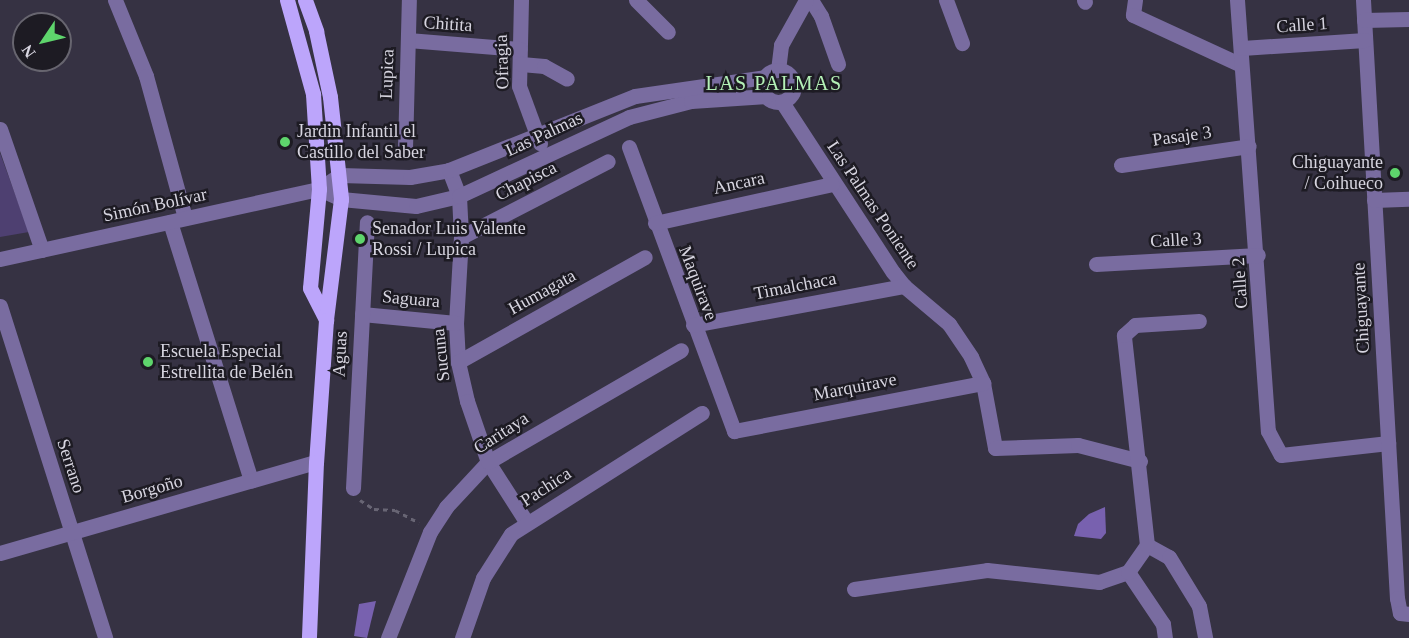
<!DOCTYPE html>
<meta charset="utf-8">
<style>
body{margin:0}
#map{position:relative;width:1409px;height:638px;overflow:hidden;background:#363243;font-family:"Times New Roman",serif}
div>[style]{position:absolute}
.green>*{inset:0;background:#4e4071}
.water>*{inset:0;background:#7861af}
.path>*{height:3px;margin-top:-1.5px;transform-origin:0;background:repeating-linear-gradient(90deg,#686574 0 4.5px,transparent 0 9px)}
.minor>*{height:15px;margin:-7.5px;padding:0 7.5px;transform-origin:7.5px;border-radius:7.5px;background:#796ca0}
.minor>.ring{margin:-7.5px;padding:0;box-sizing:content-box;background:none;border:15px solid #796ca0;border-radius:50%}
.major>*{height:15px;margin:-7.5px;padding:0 7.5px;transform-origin:7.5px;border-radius:7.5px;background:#bca5fb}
.dots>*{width:16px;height:16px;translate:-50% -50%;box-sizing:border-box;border:3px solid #1d1b23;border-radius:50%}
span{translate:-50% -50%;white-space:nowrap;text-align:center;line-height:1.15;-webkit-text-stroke:5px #1d1b23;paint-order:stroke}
.street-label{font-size:18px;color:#d7d5e0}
.poi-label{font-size:18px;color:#d7d5e0}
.left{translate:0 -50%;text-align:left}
.right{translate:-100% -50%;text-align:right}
.neighbourhood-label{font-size:20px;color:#b4f1b7;letter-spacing:1.5px}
.north{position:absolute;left:12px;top:12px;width:60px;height:60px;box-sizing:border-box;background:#1d1b23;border:2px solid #67656f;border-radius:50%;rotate:235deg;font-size:16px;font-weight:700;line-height:24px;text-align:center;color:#d7d5e0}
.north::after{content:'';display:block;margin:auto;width:21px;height:27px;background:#5ed56c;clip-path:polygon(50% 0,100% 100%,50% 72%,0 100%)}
</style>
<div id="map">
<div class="green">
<i style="clip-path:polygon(0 153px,29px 232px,0 237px)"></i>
</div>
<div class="water">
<i style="clip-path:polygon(1105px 507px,1106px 533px,1101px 539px,1074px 536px,1078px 524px,1089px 514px)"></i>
<i style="clip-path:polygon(376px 601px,367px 638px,354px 636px,359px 604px)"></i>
</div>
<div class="path">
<i style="left:360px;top:500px;width:17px;rotate:33deg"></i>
<i style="left:374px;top:509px;width:21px;rotate:3deg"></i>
<i style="left:395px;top:510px;width:27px;rotate:28deg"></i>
</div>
<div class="minor">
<i style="left:115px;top:0;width:82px;rotate:67.8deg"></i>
<i style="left:146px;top:76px;width:147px;rotate:74.6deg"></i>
<i style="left:521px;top:0;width:86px;rotate:91.3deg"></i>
<i style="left:519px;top:86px;width:61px;rotate:69.8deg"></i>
<i style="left:636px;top:0;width:45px;rotate:45deg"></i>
<i style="left:811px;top:0;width:19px;rotate:58deg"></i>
<i style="left:821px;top:16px;width:51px;rotate:70.5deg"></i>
<i style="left:946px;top:0;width:46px;rotate:69.6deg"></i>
<i style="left:1084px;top:0;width:2px;rotate:63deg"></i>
<i style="left:1135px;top:0;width:15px;rotate:98deg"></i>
<i style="left:1133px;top:15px;width:119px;rotate:24.8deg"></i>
<i style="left:1237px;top:0;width:432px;rotate:85.9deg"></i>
<i style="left:1268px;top:431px;width:27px;rotate:62deg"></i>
<i style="left:1281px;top:455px;width:108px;rotate:-6.4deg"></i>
<i style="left:1363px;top:0;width:599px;rotate:86.75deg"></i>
<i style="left:1397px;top:598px;width:15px;rotate:79deg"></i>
<i style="left:1400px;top:613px;width:9px;rotate:6deg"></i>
<i style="left:1364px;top:20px;width:45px;rotate:-1.3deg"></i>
<i style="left:408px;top:40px;width:112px;rotate:4.6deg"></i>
<i style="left:1242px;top:48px;width:123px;rotate:-3.7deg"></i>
<i style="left:521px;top:64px;width:23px;rotate:5deg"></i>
<i style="left:544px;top:66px;width:26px;rotate:29deg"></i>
<i style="left:778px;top:70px;width:25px;rotate:-83deg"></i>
<i style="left:781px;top:45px;width:51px;rotate:-60.9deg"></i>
<i class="ring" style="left:762px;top:70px;width:17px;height:17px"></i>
<i style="left:782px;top:102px;width:203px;rotate:56.9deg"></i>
<i style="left:893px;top:272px;width:18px;rotate:52deg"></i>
<i style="left:904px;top:286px;width:59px;rotate:40.2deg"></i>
<i style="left:949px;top:324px;width:40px;rotate:56deg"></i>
<i style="left:971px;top:357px;width:29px;rotate:65deg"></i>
<i style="left:983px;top:383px;width:66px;rotate:79.5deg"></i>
<i style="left:995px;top:448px;width:83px;rotate:-2.1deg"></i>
<i style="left:1078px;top:445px;width:64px;rotate:14.5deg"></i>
<i style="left:0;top:129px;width:128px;rotate:70.9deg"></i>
<i style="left:629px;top:147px;width:303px;rotate:69.7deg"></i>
<i style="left:734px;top:431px;width:254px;rotate:-10.9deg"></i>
<i style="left:405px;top:148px;width:148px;rotate:-88.5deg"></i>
<i style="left:1121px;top:165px;width:129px;rotate:-8.4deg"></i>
<i style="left:449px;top:170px;width:28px;rotate:69deg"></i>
<i style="left:459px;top:196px;width:41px;rotate:87.2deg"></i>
<i style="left:461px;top:237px;width:86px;rotate:93.3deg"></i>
<i style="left:456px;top:323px;width:39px;rotate:87deg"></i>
<i style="left:458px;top:362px;width:40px;rotate:77deg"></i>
<i style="left:467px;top:401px;width:65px;rotate:71deg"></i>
<i style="left:488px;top:462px;width:72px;rotate:57.4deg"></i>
<i style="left:319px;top:189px;width:24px;rotate:24deg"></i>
<i style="left:341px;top:199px;width:75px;rotate:5.3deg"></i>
<i style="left:416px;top:206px;width:44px;rotate:-13.1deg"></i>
<i style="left:459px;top:196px;width:187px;rotate:-24.9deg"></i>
<i style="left:629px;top:117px;width:64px;rotate:-14.5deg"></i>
<i style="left:691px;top:101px;width:75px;rotate:-3.8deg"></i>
<i style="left:1374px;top:200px;width:35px;rotate:-2deg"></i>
<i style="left:170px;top:222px;width:271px;rotate:72.6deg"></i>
<i style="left:655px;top:223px;width:181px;rotate:-12.4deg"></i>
<i style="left:461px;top:237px;width:165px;rotate:-27.3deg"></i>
<i style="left:0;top:259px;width:327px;rotate:-12.4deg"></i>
<i style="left:319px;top:189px;width:25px;rotate:-34deg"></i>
<i style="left:340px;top:175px;width:70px;rotate:1.6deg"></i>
<i style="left:410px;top:177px;width:40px;rotate:-10deg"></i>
<i style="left:449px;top:170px;width:200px;rotate:-21.7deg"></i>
<i style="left:635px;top:96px;width:132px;rotate:-8.3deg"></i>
<i style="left:1096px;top:264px;width:162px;rotate:-3.2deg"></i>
<i style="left:0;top:306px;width:348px;rotate:72.4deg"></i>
<i style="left:362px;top:314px;width:94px;rotate:5.5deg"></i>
<i style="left:693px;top:325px;width:215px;rotate:-10.5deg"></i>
<i style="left:458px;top:362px;width:214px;rotate:-29.3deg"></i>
<i style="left:353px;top:488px;width:266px;rotate:-87deg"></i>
<i style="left:1147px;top:545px;width:25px;rotate:29deg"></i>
<i style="left:1169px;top:557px;width:57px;rotate:58.5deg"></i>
<i style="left:1199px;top:606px;width:33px;rotate:79deg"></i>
<i style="left:0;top:553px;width:329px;rotate:-16.1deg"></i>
<i style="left:1128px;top:572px;width:63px;rotate:56.1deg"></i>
<i style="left:1163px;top:624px;width:14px;rotate:82deg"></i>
<i style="left:854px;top:589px;width:134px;rotate:-8.1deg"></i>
<i style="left:987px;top:570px;width:113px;rotate:6.1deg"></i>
<i style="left:1099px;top:582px;width:31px;rotate:-19deg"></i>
<i style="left:1128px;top:572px;width:33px;rotate:-55deg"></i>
<i style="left:1147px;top:545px;width:211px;rotate:-96.3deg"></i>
<i style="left:1124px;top:335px;width:15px;rotate:-42deg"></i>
<i style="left:1135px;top:325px;width:64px;rotate:-3.6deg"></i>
<i style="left:388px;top:638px;width:114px;rotate:-68.4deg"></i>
<i style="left:430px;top:532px;width:30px;rotate:-57deg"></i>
<i style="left:446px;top:507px;width:62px;rotate:-47deg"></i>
<i style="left:488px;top:462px;width:223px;rotate:-30.1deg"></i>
<i style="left:462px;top:638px;width:64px;rotate:-70.7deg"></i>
<i style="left:483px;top:578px;width:52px;rotate:-57.5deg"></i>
<i style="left:511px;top:534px;width:226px;rotate:-32.4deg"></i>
</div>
<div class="major">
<i style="left:287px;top:0;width:98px;rotate:74.5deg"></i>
<i style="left:313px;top:94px;width:95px;rotate:86.4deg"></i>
<i style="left:319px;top:189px;width:99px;rotate:95.2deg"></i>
<i style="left:310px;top:288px;width:36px;rotate:63deg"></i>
<i style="left:305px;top:0;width:33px;rotate:70deg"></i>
<i style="left:316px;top:31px;width:67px;rotate:78deg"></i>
<i style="left:330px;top:97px;width:103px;rotate:83.8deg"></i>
<i style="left:341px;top:199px;width:122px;rotate:97.1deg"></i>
<i style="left:326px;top:320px;width:142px;rotate:94deg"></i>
<i style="left:316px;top:462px;width:176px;rotate:92.3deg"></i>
</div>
<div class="dots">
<i style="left:285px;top:142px;background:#5ed56c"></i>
<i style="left:1395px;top:173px;background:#5ed56c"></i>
<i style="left:360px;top:239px;background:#5ed56c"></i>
<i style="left:148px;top:362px;background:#5ed56c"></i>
</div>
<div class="street-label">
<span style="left:448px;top:24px;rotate:4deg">Chitita</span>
<span style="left:1302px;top:25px;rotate:-4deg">Calle 1</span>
<span style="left:502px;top:62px;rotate:-92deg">Ofragia</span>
<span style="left:387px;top:74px;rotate:-88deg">Lupica</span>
<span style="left:544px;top:134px;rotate:-25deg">Las Palmas</span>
<span style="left:1182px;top:136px;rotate:-8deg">Pasaje 3</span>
<span style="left:526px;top:181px;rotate:-27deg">Chapisca</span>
<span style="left:739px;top:183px;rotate:-12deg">Ancara</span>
<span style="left:155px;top:205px;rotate:-12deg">Simón Bolívar</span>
<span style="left:873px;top:205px;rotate:56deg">Las Palmas Poniente</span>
<span style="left:1176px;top:240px;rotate:-3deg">Calle 3</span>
<span style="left:698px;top:283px;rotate:69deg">Maquirave</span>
<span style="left:1240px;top:283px;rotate:-94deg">Calle 2</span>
<span style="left:795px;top:286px;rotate:-11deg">Timalchaca</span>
<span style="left:542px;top:292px;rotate:-29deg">Humagata</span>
<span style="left:411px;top:299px;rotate:5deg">Saguara</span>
<span style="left:1361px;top:308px;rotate:-93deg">Chiguayante</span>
<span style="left:340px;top:354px;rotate:-87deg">Aguas</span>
<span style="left:441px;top:355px;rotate:-96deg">Sucuna</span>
<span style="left:855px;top:387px;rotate:-11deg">Marquirave</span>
<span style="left:501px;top:433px;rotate:-33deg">Caritaya</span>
<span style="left:71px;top:466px;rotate:72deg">Serrano</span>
<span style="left:546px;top:487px;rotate:-33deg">Pachica</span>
<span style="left:152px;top:489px;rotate:-16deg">Borgoño</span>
</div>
<div class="poi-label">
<span class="left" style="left:297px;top:142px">Jardin Infantil el<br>Castillo del Saber</span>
<span class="right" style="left:1383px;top:173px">Chiguayante<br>/ Coihueco</span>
<span class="left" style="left:372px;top:239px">Senador Luis Valente<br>Rossi / Lupica</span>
<span class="left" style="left:160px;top:362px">Escuela Especial<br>Estrellita de Belén</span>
</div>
<div class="neighbourhood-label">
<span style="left:774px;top:83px">LAS PALMAS</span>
</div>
<div class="north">N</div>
</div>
